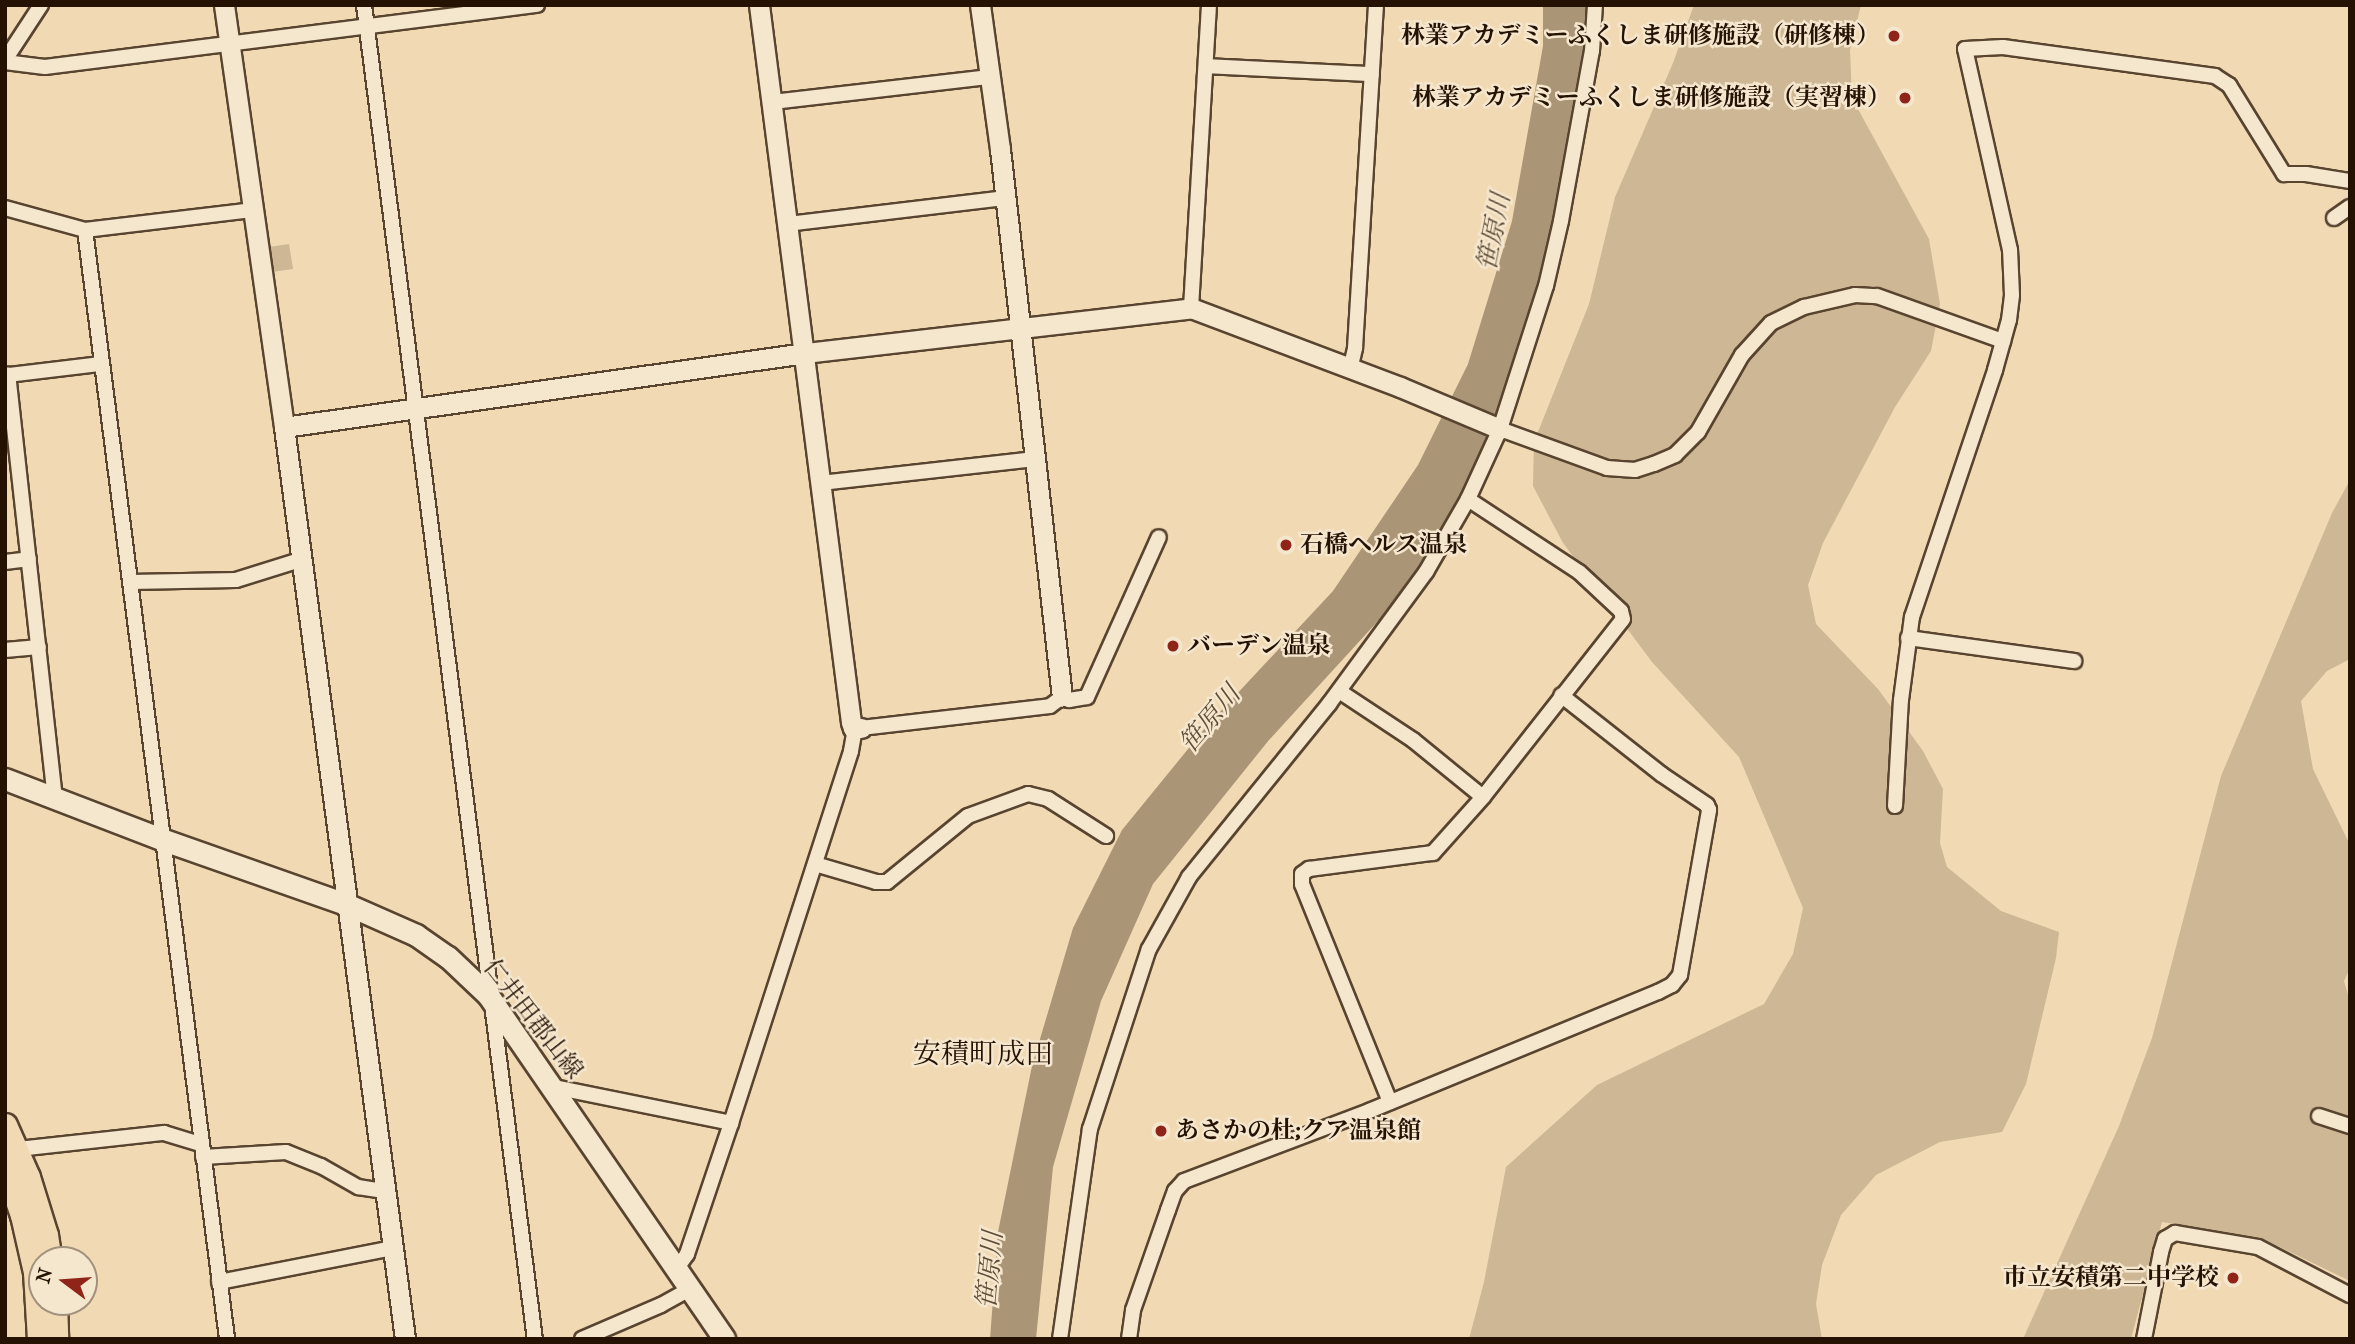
<!DOCTYPE html>
<meta charset="utf-8">
<style>
body{margin:0}
#map{position:relative;width:2355px;height:1344px;overflow:hidden;background:#f0d9b3;font-family:"IM FELL French Canon","Noto Serif JP",serif}
div>[style]{position:absolute}
.green>*{inset:0;background:#cdb795}
.water>*{inset:0;background:#ab9577}
.roads{filter:drop-shadow(2px 0 #58442f) drop-shadow(-2px 0 #58442f) drop-shadow(0 2px #58442f) drop-shadow(0 -2px #58442f)}
.minor>*{height:14px;margin:-7px;padding:0 7px;transform-origin:7px;border-radius:7px;background:#f5e6ce}
.tertiary>*{height:19px;margin:-9.5px;padding:0 9.5px;transform-origin:9.5px;border-radius:9.5px;background:#f5e6ce}
.secondary>*{height:21px;margin:-10.5px;padding:0 10.5px;transform-origin:10.5px;border-radius:10.5px;background:#f5e6ce}
.primary>*{height:23px;margin:-11.5px;padding:0 11.5px;transform-origin:11.5px;border-radius:11.5px;background:#f0d9b3}
.dots>*{width:19px;height:19px;translate:-50% -50%;box-sizing:border-box;border:4px solid #f5e6ce;border-radius:50%}
span{translate:-50% -50%;white-space:nowrap;text-align:center;line-height:1.15;-webkit-text-stroke:5px #f5e6ce;paint-order:stroke}
.poi-label{font-size:24px;color:#251203;font-weight:700}
.right{translate:-100% -50%;text-align:right}
.left{translate:0 -50%;text-align:left}
.street-label{font-size:24px;color:#251203}
.water-label{font-size:26px;color:#614d37;font-style:italic}
.quarter-label{font-size:28px;color:#251203}
.frame{position:absolute;inset:0;border:7px solid #251203;pointer-events:none}
.north{position:absolute;left:28px;top:1246px;width:70px;height:70px;box-sizing:border-box;background:#f5e6ce;border:2px solid #a2917d;border-radius:50%;rotate:286deg;font-size:19px;font-weight:700;line-height:28px;text-align:center;color:#251203}
.north::after{content:'';display:block;margin:auto;width:24px;height:32px;background:#8f2418;clip-path:polygon(50% 0,100% 100%,50% 72%,0 100%)}
</style>
<div id="map">
<div class="green">
<i style="clip-path:polygon(1694px 5px,1861px 5px,1850px 50px,1852px 98px,1929px 239px,1940px 304px,1931px 351px,1895px 407px,1823px 543px,1808px 585px,1816px 624px,1878px 689px,1923px 751px,1943px 789px,1940px 843px,1947px 867px,2001px 911px,2059px 932px,2056px 958px,2026px 1084px,2002px 1132px,1940px 1142px,1876px 1175px,1841px 1215px,1822px 1265px,1816px 1304px,1822px 1339px,1469px 1339px,1484px 1282px,1506px 1167px,1597px 1085px,1764px 1004px,1793px 954px,1803px 908px,1739px 757px,1652px 662px,1563px 543px,1533px 486px,1534px 442px,1589px 304px,1615px 197px,1673px 63px)"></i>
<i style="clip-path:polygon(289px 244px,293px 269px,272px 272px,269px 247px)"></i>
<i style="clip-path:polygon(2350px 480px,2350px 659px,2327px 671px,2301px 701px,2313px 769px,2350px 845px,2350px 968px,2344px 981px,2350px 1002px,2350px 1281px,2261px 1238px,2162px 1222px,2131px 1339px,2023px 1339px,2119px 1126px,2152px 1038px,2221px 776px,2332px 513px)"></i>
</div>
<div class="water">
<i style="clip-path:polygon(1543px 5px,1588px 5px,1589px 43px,1567px 193px,1521px 379px,1466px 497px,1399px 598px,1269px 740px,1153px 884px,1101px 1001px,1053px 1167px,1036px 1339px,990px 1339px,998px 1232px,1032px 1066px,1073px 928px,1122px 830px,1206px 727px,1333px 591px,1418px 465px,1468px 364px,1512px 221px,1543px 46px)"></i>
</div>
<div class="roads">
<div class="minor">
<i style="left:364px;top:5px;width:1345px;rotate:82.7deg"></i>
<i style="left:5px;top:60px;width:66px;rotate:-56.8deg"></i>
<i style="left:5px;top:62px;width:40px;rotate:7.1deg"></i>
<i style="left:45px;top:67px;width:496px;rotate:-7.2deg"></i>
<i style="left:1206px;top:66px;width:166px;rotate:2.8deg"></i>
<i style="left:773px;top:102px;width:218px;rotate:-6.6deg"></i>
<i style="left:5px;top:208px;width:83px;rotate:15.4deg"></i>
<i style="left:85px;top:230px;width:168px;rotate:-6.8deg"></i>
<i style="left:2334px;top:218px;width:19px;rotate:-35deg"></i>
<i style="left:787px;top:224px;width:220px;rotate:-6.8deg"></i>
<i style="left:85px;top:230px;width:1118px;rotate:82.7deg"></i>
<i style="left:1191px;top:308px;width:304px;rotate:-86.6deg"></i>
<i style="left:1350px;top:370px;width:23px;rotate:-77deg"></i>
<i style="left:1355px;top:348px;width:344px;rotate:-86.5deg"></i>
<i style="left:1500px;top:429px;width:114px;rotate:20deg"></i>
<i style="left:1607px;top:468px;width:28px;rotate:4deg"></i>
<i style="left:1635px;top:470px;width:20px;rotate:-18deg"></i>
<i style="left:1654px;top:464px;width:23px;rotate:-23deg"></i>
<i style="left:1675px;top:455px;width:33px;rotate:-45deg"></i>
<i style="left:1698px;top:432px;width:89px;rotate:-60.3deg"></i>
<i style="left:1742px;top:355px;width:43px;rotate:-47.8deg"></i>
<i style="left:1771px;top:323px;width:37px;rotate:-26deg"></i>
<i style="left:1804px;top:307px;width:52px;rotate:-13.2deg"></i>
<i style="left:1855px;top:295px;width:22px;rotate:3deg"></i>
<i style="left:1877px;top:296px;width:134px;rotate:19.7deg"></i>
<i style="left:821px;top:483px;width:215px;rotate:-6.4deg"></i>
<i style="left:5px;top:562px;width:24px;rotate:-7deg"></i>
<i style="left:130px;top:582px;width:106px;rotate:-1.1deg"></i>
<i style="left:236px;top:580px;width:67px;rotate:-17.4deg"></i>
<i style="left:1908px;top:638px;width:168px;rotate:7.9deg"></i>
<i style="left:5px;top:650px;width:34px;rotate:-5deg"></i>
<i style="left:1339px;top:691px;width:89px;rotate:33.5deg"></i>
<i style="left:1413px;top:740px;width:90px;rotate:39.2deg"></i>
<i style="left:861px;top:728px;width:190px;rotate:-6.6deg"></i>
<i style="left:1050px;top:706px;width:15px;rotate:-37deg"></i>
<i style="left:1062px;top:697px;width:8px;rotate:23deg"></i>
<i style="left:1069px;top:700px;width:18px;rotate:-9deg"></i>
<i style="left:1087px;top:697px;width:175px;rotate:-65.8deg"></i>
<i style="left:55px;top:799px;width:427px;rotate:-96.3deg"></i>
<i style="left:8px;top:375px;width:93px;rotate:-6.8deg"></i>
<i style="left:1895px;top:806px;width:106px;rotate:-86.8deg"></i>
<i style="left:1901px;top:700px;width:84px;rotate:-82.5deg"></i>
<i style="left:1912px;top:617px;width:261px;rotate:-71.4deg"></i>
<i style="left:1995px;top:370px;width:52px;rotate:-74.4deg"></i>
<i style="left:2009px;top:320px;width:25px;rotate:-83deg"></i>
<i style="left:2012px;top:295px;width:45px;rotate:-92.5deg"></i>
<i style="left:2010px;top:250px;width:206px;rotate:-102.6deg"></i>
<i style="left:1965px;top:49px;width:38px;rotate:-3deg"></i>
<i style="left:2003px;top:47px;width:214px;rotate:7.8deg"></i>
<i style="left:2215px;top:76px;width:17px;rotate:33deg"></i>
<i style="left:2229px;top:85px;width:105px;rotate:58.3deg"></i>
<i style="left:2284px;top:174px;width:22px"></i>
<i style="left:2306px;top:174px;width:45px;rotate:9deg"></i>
<i style="left:815px;top:864px;width:64px;rotate:16.4deg"></i>
<i style="left:876px;top:882px;width:11px"></i>
<i style="left:887px;top:882px;width:104px;rotate:-39.2deg"></i>
<i style="left:968px;top:816px;width:64px;rotate:-20.1deg"></i>
<i style="left:1028px;top:794px;width:21px;rotate:14deg"></i>
<i style="left:1048px;top:799px;width:69px;rotate:32.5deg"></i>
<i style="left:554px;top:1087px;width:181px;rotate:11.5deg"></i>
<i style="left:1390px;top:1102px;width:235px;rotate:-112deg"></i>
<i style="left:1302px;top:884px;width:10px;rotate:-90deg"></i>
<i style="left:1302px;top:874px;width:9px;rotate:-36deg"></i>
<i style="left:1309px;top:869px;width:125px;rotate:-7.4deg"></i>
<i style="left:1433px;top:853px;width:75px;rotate:-48.2deg"></i>
<i style="left:1483px;top:797px;width:226px;rotate:-51.8deg"></i>
<i style="left:1623px;top:619px;width:8px;rotate:-104deg"></i>
<i style="left:1621px;top:611px;width:57px;rotate:-137.1deg"></i>
<i style="left:1579px;top:572px;width:133px;rotate:-146.7deg"></i>
<i style="left:2319px;top:1116px;width:33px;rotate:18deg"></i>
<i style="left:5px;top:1155px;width:14px;rotate:-25deg"></i>
<i style="left:18px;top:1149px;width:147px;rotate:-6.3deg"></i>
<i style="left:164px;top:1133px;width:39px;rotate:17deg"></i>
<i style="left:203px;top:1157px;width:83px;rotate:-3.4deg"></i>
<i style="left:286px;top:1152px;width:38px;rotate:22deg"></i>
<i style="left:321px;top:1166px;width:43px;rotate:29.6deg"></i>
<i style="left:358px;top:1187px;width:25px;rotate:9deg"></i>
<i style="left:677px;top:1268px;width:17px;rotate:-54deg"></i>
<i style="left:687px;top:1254px;width:138px;rotate:-71.4deg"></i>
<i style="left:731px;top:1123px;width:391px;rotate:-72.1deg"></i>
<i style="left:851px;top:751px;width:23px;rotate:-80deg"></i>
<i style="left:219px;top:1282px;width:176px;rotate:-11.1deg"></i>
<i style="left:582px;top:1339px;width:86px;rotate:-23.3deg"></i>
<i style="left:661px;top:1305px;width:33px;rotate:-29deg"></i>
<i style="left:1060px;top:1339px;width:212px;rotate:-81.9deg"></i>
<i style="left:1090px;top:1129px;width:189px;rotate:-71.9deg"></i>
<i style="left:1149px;top:949px;width:82px;rotate:-60.9deg"></i>
<i style="left:1189px;top:877px;width:223px;rotate:-51deg"></i>
<i style="left:1329px;top:704px;width:164px;rotate:-53.7deg"></i>
<i style="left:1426px;top:572px;width:84px;rotate:-60.1deg"></i>
<i style="left:1468px;top:499px;width:77px;rotate:-65.4deg"></i>
<i style="left:1500px;top:429px;width:150px;rotate:-72.2deg"></i>
<i style="left:1546px;top:286px;width:67px;rotate:-77deg"></i>
<i style="left:1561px;top:221px;width:173px;rotate:-79.7deg"></i>
<i style="left:1592px;top:51px;width:46px;rotate:-86.3deg"></i>
<i style="left:1129px;top:1339px;width:29px;rotate:-82deg"></i>
<i style="left:1133px;top:1310px;width:106px;rotate:-70.7deg"></i>
<i style="left:1168px;top:1210px;width:20px;rotate:-70deg"></i>
<i style="left:1175px;top:1191px;width:13px;rotate:-48deg"></i>
<i style="left:1184px;top:1181px;width:198px;rotate:-20.7deg"></i>
<i style="left:1369px;top:1111px;width:313px;rotate:-22.4deg"></i>
<i style="left:1658px;top:992px;width:16px;rotate:-27deg"></i>
<i style="left:1672px;top:985px;width:13px;rotate:-51deg"></i>
<i style="left:1680px;top:975px;width:168px;rotate:-80deg"></i>
<i style="left:1709px;top:810px;width:5px;rotate:-112deg"></i>
<i style="left:1707px;top:805px;width:55px;rotate:-146deg"></i>
<i style="left:1661px;top:774px;width:127px;rotate:-141.7deg"></i>
<i style="left:2144px;top:1339px;width:89px;rotate:-78.9deg"></i>
<i style="left:2161px;top:1252px;width:14px;rotate:-73deg"></i>
<i style="left:2165px;top:1239px;width:12px;rotate:-31deg"></i>
<i style="left:2175px;top:1233px;width:84px;rotate:9.6deg"></i>
<i style="left:2258px;top:1247px;width:104px;rotate:27.6deg"></i>
</div>
<div class="tertiary">
<i style="left:224px;top:5px;width:426px;rotate:81.9deg"></i>
<i style="left:284px;top:427px;width:920px;rotate:82.44deg"></i>
<i style="left:759px;top:5px;width:723px;rotate:82.69deg"></i>
<i style="left:851px;top:722px;width:6px;rotate:72deg"></i>
<i style="left:853px;top:728px;width:8px"></i>
<i style="left:980px;top:5px;width:145px;rotate:82.1deg"></i>
<i style="left:1000px;top:149px;width:551px;rotate:83.55deg"></i>
<i style="left:284px;top:427px;width:526px;rotate:-8.08deg"></i>
<i style="left:805px;top:353px;width:389px;rotate:-6.6deg"></i>
<i style="left:1191px;top:308px;width:223px;rotate:20.7deg"></i>
<i style="left:1400px;top:387px;width:108px;rotate:22.8deg"></i>
</div>
<div class="secondary">
<i style="left:5px;top:779px;width:167px;rotate:21deg"></i>
<i style="left:161px;top:839px;width:196px;rotate:19.4deg"></i>
<i style="left:346px;top:904px;width:77px;rotate:23.9deg"></i>
<i style="left:416px;top:935px;width:39px;rotate:35deg"></i>
<i style="left:448px;top:957px;width:55px;rotate:43.5deg"></i>
<i style="left:488px;top:995px;width:417px;rotate:55.5deg"></i>
</div>
<div class="primary">
<i style="left:5px;top:1125px;width:57px;rotate:66.1deg"></i>
<i style="left:28px;top:1177px;width:61px;rotate:72.8deg"></i>
<i style="left:46px;top:1235px;width:25px;rotate:81deg"></i>
<i style="left:5px;top:1166px;width:52px;rotate:70.9deg"></i>
<i style="left:22px;top:1215px;width:58px;rotate:77.2deg"></i>
<i style="left:35px;top:1272px;width:67px;rotate:86.6deg"></i>
<i style="left:55px;top:1302px;width:37px;rotate:88deg"></i>
</div>
</div>
<div class="dots">
<i style="left:1894px;top:36px;background:#8f2418"></i>
<i style="left:1905px;top:98px;background:#8f2418"></i>
<i style="left:1286px;top:545px;background:#8f2418"></i>
<i style="left:1173px;top:646px;background:#8f2418"></i>
<i style="left:1161px;top:1131px;background:#8f2418"></i>
<i style="left:2233px;top:1278px;background:#8f2418"></i>
</div>
<div class="poi-label">
<span class="right" style="left:1880px;top:36px">林業アカデミーふくしま研修施設（研修棟）</span>
<span class="right" style="left:1891px;top:98px">林業アカデミーふくしま研修施設（実習棟）</span>
<span class="left" style="left:1300px;top:545px">石橋ヘルス温泉</span>
<span class="left" style="left:1187px;top:646px">バーデン温泉</span>
<span class="left" style="left:1175px;top:1131px">あさかの杜;クア温泉館</span>
<span class="right" style="left:2219px;top:1278px">市立安積第二中学校</span>
</div>
<div class="street-label">
<span style="left:533px;top:1019px;rotate:52deg">仁井田郡山線</span>
</div>
<div class="water-label">
<span style="left:1494px;top:232px;rotate:-79deg">笹原川</span>
<span style="left:1210px;top:719px;rotate:-50deg">笹原川</span>
<span style="left:990px;top:1270px;rotate:-85deg">笹原川</span>
</div>
<div class="quarter-label">
<span style="left:983px;top:1054px">安積町成田</span>
</div>
<div class="frame"></div>
<div class="north">N</div>
</div>
